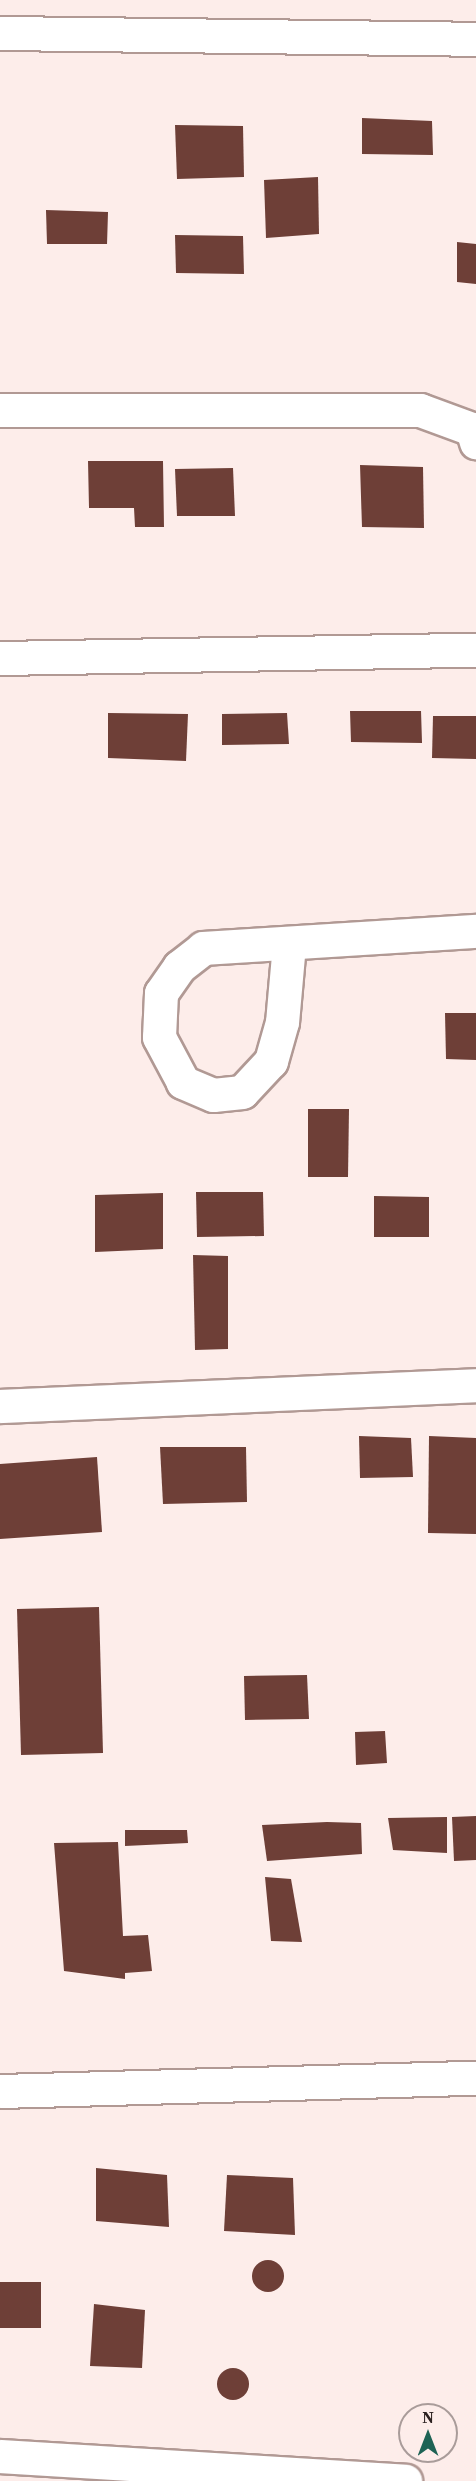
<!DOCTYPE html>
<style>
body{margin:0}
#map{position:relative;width:476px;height:2481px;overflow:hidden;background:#fdedea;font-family:"Source Serif 4",serif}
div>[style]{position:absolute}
.building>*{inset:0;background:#6e3f37}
.round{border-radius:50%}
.roads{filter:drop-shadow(2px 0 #b19994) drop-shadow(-2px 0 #b19994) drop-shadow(0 2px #b19994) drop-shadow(0 -2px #b19994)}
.minor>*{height:33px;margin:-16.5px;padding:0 16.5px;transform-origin:16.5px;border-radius:16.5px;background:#fff}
span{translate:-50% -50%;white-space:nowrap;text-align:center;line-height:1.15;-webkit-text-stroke:6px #fdedea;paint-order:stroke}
.north{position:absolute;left:398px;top:2403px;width:60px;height:60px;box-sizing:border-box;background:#fdedea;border:2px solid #a99c9a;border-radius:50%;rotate:0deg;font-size:16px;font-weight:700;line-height:24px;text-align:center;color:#2c2221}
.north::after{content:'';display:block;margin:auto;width:21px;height:27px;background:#1e6355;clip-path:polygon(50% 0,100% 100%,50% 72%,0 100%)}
</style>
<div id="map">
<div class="building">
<i style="clip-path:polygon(362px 118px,432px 121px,433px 155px,362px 154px)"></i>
<i style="clip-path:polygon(175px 125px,243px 126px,244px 177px,177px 179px)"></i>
<i style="clip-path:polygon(318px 177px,319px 234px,266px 238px,264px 180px)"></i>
<i style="clip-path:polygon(46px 210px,108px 212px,107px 244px,47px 244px)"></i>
<i style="clip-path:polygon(175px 235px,243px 236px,244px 274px,176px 273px)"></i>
<i style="clip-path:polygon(457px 242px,476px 244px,476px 284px,457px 282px)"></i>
<i style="clip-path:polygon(88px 461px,163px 461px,164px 527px,135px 527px,134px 508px,89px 508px)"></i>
<i style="clip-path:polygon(360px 465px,423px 467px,424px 528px,362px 527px)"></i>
<i style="clip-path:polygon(233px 468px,235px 516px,177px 516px,175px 469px)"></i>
<i style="clip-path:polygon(350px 711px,421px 711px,422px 743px,351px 742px)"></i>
<i style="clip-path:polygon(108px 713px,188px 714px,186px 761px,108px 758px)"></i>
<i style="clip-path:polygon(287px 713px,289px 744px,222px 745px,222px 714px)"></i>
<i style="clip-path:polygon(433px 716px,476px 716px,476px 759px,432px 758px)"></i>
<i style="clip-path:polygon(445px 1013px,476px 1013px,476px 1060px,446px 1059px)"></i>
<i style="clip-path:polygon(308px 1109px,349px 1109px,348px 1177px,308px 1177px)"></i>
<i style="clip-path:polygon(196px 1192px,263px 1192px,264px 1236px,197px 1237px)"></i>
<i style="clip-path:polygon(163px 1193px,163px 1249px,95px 1252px,95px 1195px)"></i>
<i style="clip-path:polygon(374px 1196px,429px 1197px,429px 1237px,374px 1237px)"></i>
<i style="clip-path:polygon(193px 1255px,228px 1256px,228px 1349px,195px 1350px)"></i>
<i style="clip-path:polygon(359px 1436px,411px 1438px,413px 1477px,360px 1478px)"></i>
<i style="clip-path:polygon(429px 1436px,476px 1438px,476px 1534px,428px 1533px)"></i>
<i style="clip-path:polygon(160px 1447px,246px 1447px,247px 1502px,163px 1504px)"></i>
<i style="clip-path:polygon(97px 1457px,102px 1532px,0 1539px,0 1464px)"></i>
<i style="clip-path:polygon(99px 1607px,103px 1753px,21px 1755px,17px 1609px)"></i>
<i style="clip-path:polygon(307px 1675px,309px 1719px,245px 1720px,244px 1676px)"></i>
<i style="clip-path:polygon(385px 1731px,387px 1763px,356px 1765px,355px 1732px)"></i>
<i style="clip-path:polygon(476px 1816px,476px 1860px,454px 1861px,452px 1817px)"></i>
<i style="clip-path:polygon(447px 1817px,447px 1853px,393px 1850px,388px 1818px)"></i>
<i style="clip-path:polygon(327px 1822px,361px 1823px,362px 1854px,267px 1861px,262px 1825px)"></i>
<i style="clip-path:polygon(125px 1830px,187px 1830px,188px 1843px,125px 1846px)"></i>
<i style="clip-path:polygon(118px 1842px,123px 1936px,148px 1935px,152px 1971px,125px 1973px,125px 1979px,64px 1971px,54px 1843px)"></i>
<i style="clip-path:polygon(265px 1877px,291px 1879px,302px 1942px,271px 1941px)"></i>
<i style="clip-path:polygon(96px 2168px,167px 2175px,169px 2227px,96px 2221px)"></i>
<i style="clip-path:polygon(227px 2175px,293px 2178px,295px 2235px,224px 2231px)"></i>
<i class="round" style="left:252px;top:2260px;width:32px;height:32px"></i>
<i style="clip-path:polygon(0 2282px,41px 2282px,41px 2328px,0 2328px)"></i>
<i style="clip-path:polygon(94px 2304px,145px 2310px,142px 2368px,90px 2366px)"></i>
<i class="round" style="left:217px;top:2368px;width:32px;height:32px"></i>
</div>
<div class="roads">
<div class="minor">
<i style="left:0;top:33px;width:476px;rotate:0.7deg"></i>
<i style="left:0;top:410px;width:420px"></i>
<i style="left:420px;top:410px;width:55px;rotate:20.1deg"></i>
<i style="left:472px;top:429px;width:14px;rotate:73deg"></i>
<i style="left:0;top:658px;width:476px;rotate:-1deg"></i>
<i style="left:289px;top:944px;width:78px;rotate:95.1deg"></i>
<i style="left:282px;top:1022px;width:41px;rotate:105.8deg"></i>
<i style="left:271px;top:1061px;width:42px;rotate:133.1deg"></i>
<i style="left:242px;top:1092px;width:29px;rotate:174deg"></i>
<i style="left:213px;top:1095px;width:33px;rotate:-157deg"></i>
<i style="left:183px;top:1082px;width:51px;rotate:-118.1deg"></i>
<i style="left:159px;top:1037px;width:44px;rotate:-87.4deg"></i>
<i style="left:161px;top:993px;width:32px;rotate:-55deg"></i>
<i style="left:179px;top:967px;width:31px;rotate:-38deg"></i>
<i style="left:203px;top:948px;width:274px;rotate:-3.6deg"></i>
<i style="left:0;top:1406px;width:476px;rotate:-2.5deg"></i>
<i style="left:0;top:2091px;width:476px;rotate:-1.6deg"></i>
<i style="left:0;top:2456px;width:406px;rotate:3.5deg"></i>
</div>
</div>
<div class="north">N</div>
</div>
